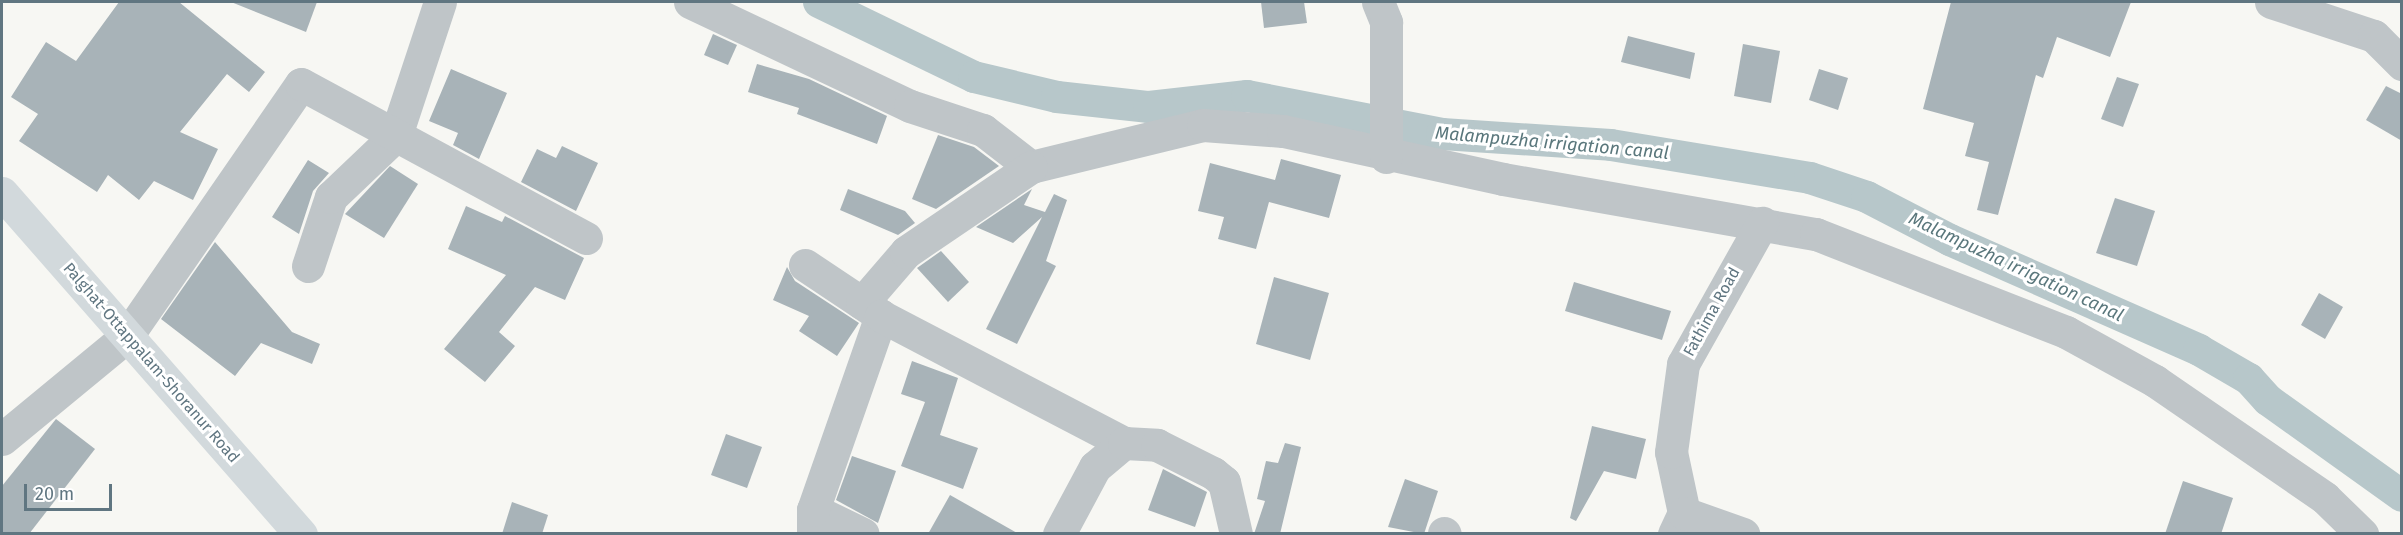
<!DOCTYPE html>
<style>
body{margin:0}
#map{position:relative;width:2403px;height:535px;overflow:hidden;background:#f7f7f3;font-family:"Fira Sans",sans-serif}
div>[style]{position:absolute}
.canal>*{height:32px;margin:-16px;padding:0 16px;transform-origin:16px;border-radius:16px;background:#b7c7ca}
.building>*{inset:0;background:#a8b3b8}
.minor>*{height:33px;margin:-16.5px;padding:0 16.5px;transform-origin:16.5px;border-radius:16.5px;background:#bfc5c8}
.major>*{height:33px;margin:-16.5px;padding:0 16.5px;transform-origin:16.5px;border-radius:16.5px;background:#d2d9dc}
span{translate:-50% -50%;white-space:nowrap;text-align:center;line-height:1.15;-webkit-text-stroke:6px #fff;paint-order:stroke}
.street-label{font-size:16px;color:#607681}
.water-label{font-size:18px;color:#5a777c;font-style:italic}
.frame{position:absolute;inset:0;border:3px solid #607681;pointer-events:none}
.scale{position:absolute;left:24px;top:484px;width:88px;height:27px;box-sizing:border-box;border:3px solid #607681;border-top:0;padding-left:8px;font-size:18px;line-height:21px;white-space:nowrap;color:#607681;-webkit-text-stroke:4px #fff;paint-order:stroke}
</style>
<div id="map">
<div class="canal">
<i style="left:819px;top:2px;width:172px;rotate:25.8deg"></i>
<i style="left:974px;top:77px;width:85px;rotate:13.5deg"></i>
<i style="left:1057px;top:97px;width:93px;rotate:6.2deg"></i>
<i style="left:1149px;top:107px;width:99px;rotate:-6.4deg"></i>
<i style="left:1247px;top:96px;width:199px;rotate:11deg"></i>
<i style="left:1442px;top:134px;width:169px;rotate:3.7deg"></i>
<i style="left:1611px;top:145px;width:202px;rotate:9.4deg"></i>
<i style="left:1810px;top:178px;width:60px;rotate:18.4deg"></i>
<i style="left:1867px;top:197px;width:93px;rotate:27.4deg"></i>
<i style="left:1950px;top:240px;width:272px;rotate:23.8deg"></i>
<i style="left:2199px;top:350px;width:58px;rotate:30.1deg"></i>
<i style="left:2249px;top:379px;width:28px;rotate:48deg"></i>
<i style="left:2268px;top:400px;width:165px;rotate:35.6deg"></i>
</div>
<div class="building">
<i style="clip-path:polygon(119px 2px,179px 2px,265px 72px,249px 92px,227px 74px,180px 132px,218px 149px,193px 200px,154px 181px,139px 200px,108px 175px,97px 192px,19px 141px,38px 114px,11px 97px,46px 42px,76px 61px)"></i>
<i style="clip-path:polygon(231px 2px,317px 2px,306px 32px)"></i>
<i style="clip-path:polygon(1261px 2px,1304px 2px,1307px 23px,1264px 28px)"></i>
<i style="clip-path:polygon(1951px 2px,2131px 2px,2110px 57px,2057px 37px,2043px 78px,2036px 75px,1998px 215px,1977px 210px,1989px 162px,1965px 156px,1974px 123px,1923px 109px)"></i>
<i style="clip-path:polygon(713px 34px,737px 45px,728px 65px,704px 55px)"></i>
<i style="clip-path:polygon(1628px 36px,1695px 53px,1690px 79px,1621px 62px)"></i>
<i style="clip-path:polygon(1743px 44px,1780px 51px,1771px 103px,1734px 96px)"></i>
<i style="clip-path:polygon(757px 64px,809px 79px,887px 116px,877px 144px,797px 114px,799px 108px,748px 92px)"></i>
<i style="clip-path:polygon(451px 69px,507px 93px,479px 159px,453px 145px,458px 133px,429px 121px)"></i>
<i style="clip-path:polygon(1819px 69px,1848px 78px,1838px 110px,1809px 100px)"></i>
<i style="clip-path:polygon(2117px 77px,2139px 84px,2123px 127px,2101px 119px)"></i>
<i style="clip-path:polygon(2386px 86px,2402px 94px,2402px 141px,2366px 120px)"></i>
<i style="clip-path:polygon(938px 135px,974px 147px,999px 166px,936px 209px,912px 199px)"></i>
<i style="clip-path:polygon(562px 146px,598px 163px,576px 211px,521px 182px,537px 149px,556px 158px)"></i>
<i style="clip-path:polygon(1281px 159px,1341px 175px,1329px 218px,1269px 202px,1256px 249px,1218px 239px,1224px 217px,1198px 211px,1210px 163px,1275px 180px)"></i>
<i style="clip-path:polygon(308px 160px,329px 173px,313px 191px,299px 234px,272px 217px)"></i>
<i style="clip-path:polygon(390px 166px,418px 184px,384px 238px,345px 214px)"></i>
<i style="clip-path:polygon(848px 189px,905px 211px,915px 223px,898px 235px,840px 210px)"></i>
<i style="clip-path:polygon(1032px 189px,1024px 205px,1045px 212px,1054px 194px,1067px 200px,1046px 261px,1056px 266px,1017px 344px,986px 329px,1042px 217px,1013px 243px,976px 227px)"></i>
<i style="clip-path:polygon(2115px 198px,2155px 211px,2137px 266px,2096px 253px)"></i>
<i style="clip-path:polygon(466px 206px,502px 222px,505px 216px,584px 258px,565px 300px,535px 287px,499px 332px,515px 346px,485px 382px,444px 349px,506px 275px,448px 249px)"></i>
<i style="clip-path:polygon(215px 242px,292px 332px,320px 344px,312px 364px,261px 343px,235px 376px,161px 319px)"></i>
<i style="clip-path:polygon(941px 251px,969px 282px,948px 302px,917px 268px)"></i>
<i style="clip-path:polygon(787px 267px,795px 281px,859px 323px,837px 356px,799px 331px,809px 316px,773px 300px)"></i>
<i style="clip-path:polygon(1274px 277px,1329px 293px,1310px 360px,1256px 344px)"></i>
<i style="clip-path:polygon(1574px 282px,1671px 311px,1662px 340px,1565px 311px)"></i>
<i style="clip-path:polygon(2319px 293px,2343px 307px,2325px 339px,2301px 325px)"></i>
<i style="clip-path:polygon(912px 361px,958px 378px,940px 435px,978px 448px,963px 489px,901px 466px,925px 402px,901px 394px)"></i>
<i style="clip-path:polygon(56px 419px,95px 449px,29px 534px,2px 534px,2px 486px)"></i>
<i style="clip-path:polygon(1592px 426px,1646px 439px,1636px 479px,1604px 471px,1576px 521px,1570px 518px)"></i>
<i style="clip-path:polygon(726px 434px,762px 447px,747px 488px,711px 475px)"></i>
<i style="clip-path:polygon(1285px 443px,1301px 447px,1280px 534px,1254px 534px,1265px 501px,1257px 499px,1266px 461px,1278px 463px)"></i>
<i style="clip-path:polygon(852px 456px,896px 471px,878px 523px,836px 500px)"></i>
<i style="clip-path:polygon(1163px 469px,1207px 492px,1195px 527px,1148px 510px)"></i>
<i style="clip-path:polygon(1405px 479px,1438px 491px,1424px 534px,1388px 527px)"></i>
<i style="clip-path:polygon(2183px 481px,2233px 498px,2221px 534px,2165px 534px)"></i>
<i style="clip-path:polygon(950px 495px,1019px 534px,928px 534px)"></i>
<i style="clip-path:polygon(512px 502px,548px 515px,542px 534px,502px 534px)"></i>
</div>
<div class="minor">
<i style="left:690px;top:2px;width:243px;rotate:25.3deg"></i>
<i style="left:910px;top:106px;width:77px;rotate:18.2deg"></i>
<i style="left:983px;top:130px;width:61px;rotate:37.6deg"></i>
<i style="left:1031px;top:167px;width:177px;rotate:-13.7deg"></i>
<i style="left:1203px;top:125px;width:80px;rotate:4.3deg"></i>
<i style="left:1283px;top:131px;width:225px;rotate:12.3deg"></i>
<i style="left:1503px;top:179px;width:318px;rotate:10deg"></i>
<i style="left:1816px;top:234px;width:269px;rotate:21.4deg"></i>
<i style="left:2066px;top:332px;width:102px;rotate:28.8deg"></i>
<i style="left:2155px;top:381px;width:206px;rotate:34.5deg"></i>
<i style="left:2325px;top:498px;width:52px;rotate:44.2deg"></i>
<i style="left:1378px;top:2px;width:22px;rotate:68deg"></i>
<i style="left:1386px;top:22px;width:135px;rotate:90deg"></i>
<i style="left:2271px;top:2px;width:108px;rotate:18.3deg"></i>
<i style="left:2374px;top:36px;width:40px;rotate:45deg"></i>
<i style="left:805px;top:265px;width:90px;rotate:33.7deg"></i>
<i style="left:308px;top:266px;width:73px;rotate:-71.6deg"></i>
<i style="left:331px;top:197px;width:90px;rotate:-43.6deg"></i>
<i style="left:396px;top:135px;width:140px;rotate:-71.7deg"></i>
<i style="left:862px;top:303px;width:67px;rotate:-49.2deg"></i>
<i style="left:906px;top:252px;width:151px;rotate:-34.2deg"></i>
<i style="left:2px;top:439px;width:162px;rotate:-39.5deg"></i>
<i style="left:127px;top:336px;width:306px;rotate:-55.4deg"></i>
<i style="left:301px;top:84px;width:324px;rotate:28.4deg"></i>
<i style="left:813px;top:510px;width:55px;rotate:25.6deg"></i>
<i style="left:1684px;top:513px;width:62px;rotate:-102deg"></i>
<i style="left:1671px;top:452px;width:89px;rotate:-82.2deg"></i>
<i style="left:1683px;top:364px;width:162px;rotate:-60.7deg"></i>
<i style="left:1444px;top:533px;width:1px;rotate:45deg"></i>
<i style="left:813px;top:534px;width:24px;rotate:-90deg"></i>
<i style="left:813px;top:510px;width:206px;rotate:-70.7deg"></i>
<i style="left:881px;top:316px;width:274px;rotate:27.6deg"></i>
<i style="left:1059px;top:534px;width:76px;rotate:-61.8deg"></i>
<i style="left:1095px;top:467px;width:38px;rotate:-40deg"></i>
<i style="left:1124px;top:443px;width:33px;rotate:3deg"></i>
<i style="left:1157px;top:445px;width:63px;rotate:26.6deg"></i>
<i style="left:1213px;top:473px;width:14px;rotate:39deg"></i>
<i style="left:1224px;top:482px;width:53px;rotate:77deg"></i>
<i style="left:1674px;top:534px;width:23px;rotate:-65deg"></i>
<i style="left:1684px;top:513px;width:63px;rotate:19.6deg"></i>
</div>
<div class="major">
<i style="left:2px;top:193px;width:454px;rotate:48.8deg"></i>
</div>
<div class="street-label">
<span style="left:1712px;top:312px;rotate:-61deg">Fathima Road</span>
<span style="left:151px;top:363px;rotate:49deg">Palghat-Ottappalam-Shoranur Road</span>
</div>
<div class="water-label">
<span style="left:1552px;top:143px;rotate:5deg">Malampuzha irrigation canal</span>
<span style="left:2016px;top:267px;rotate:25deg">Malampuzha irrigation canal</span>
</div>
<div class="frame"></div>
<div class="scale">20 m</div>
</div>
